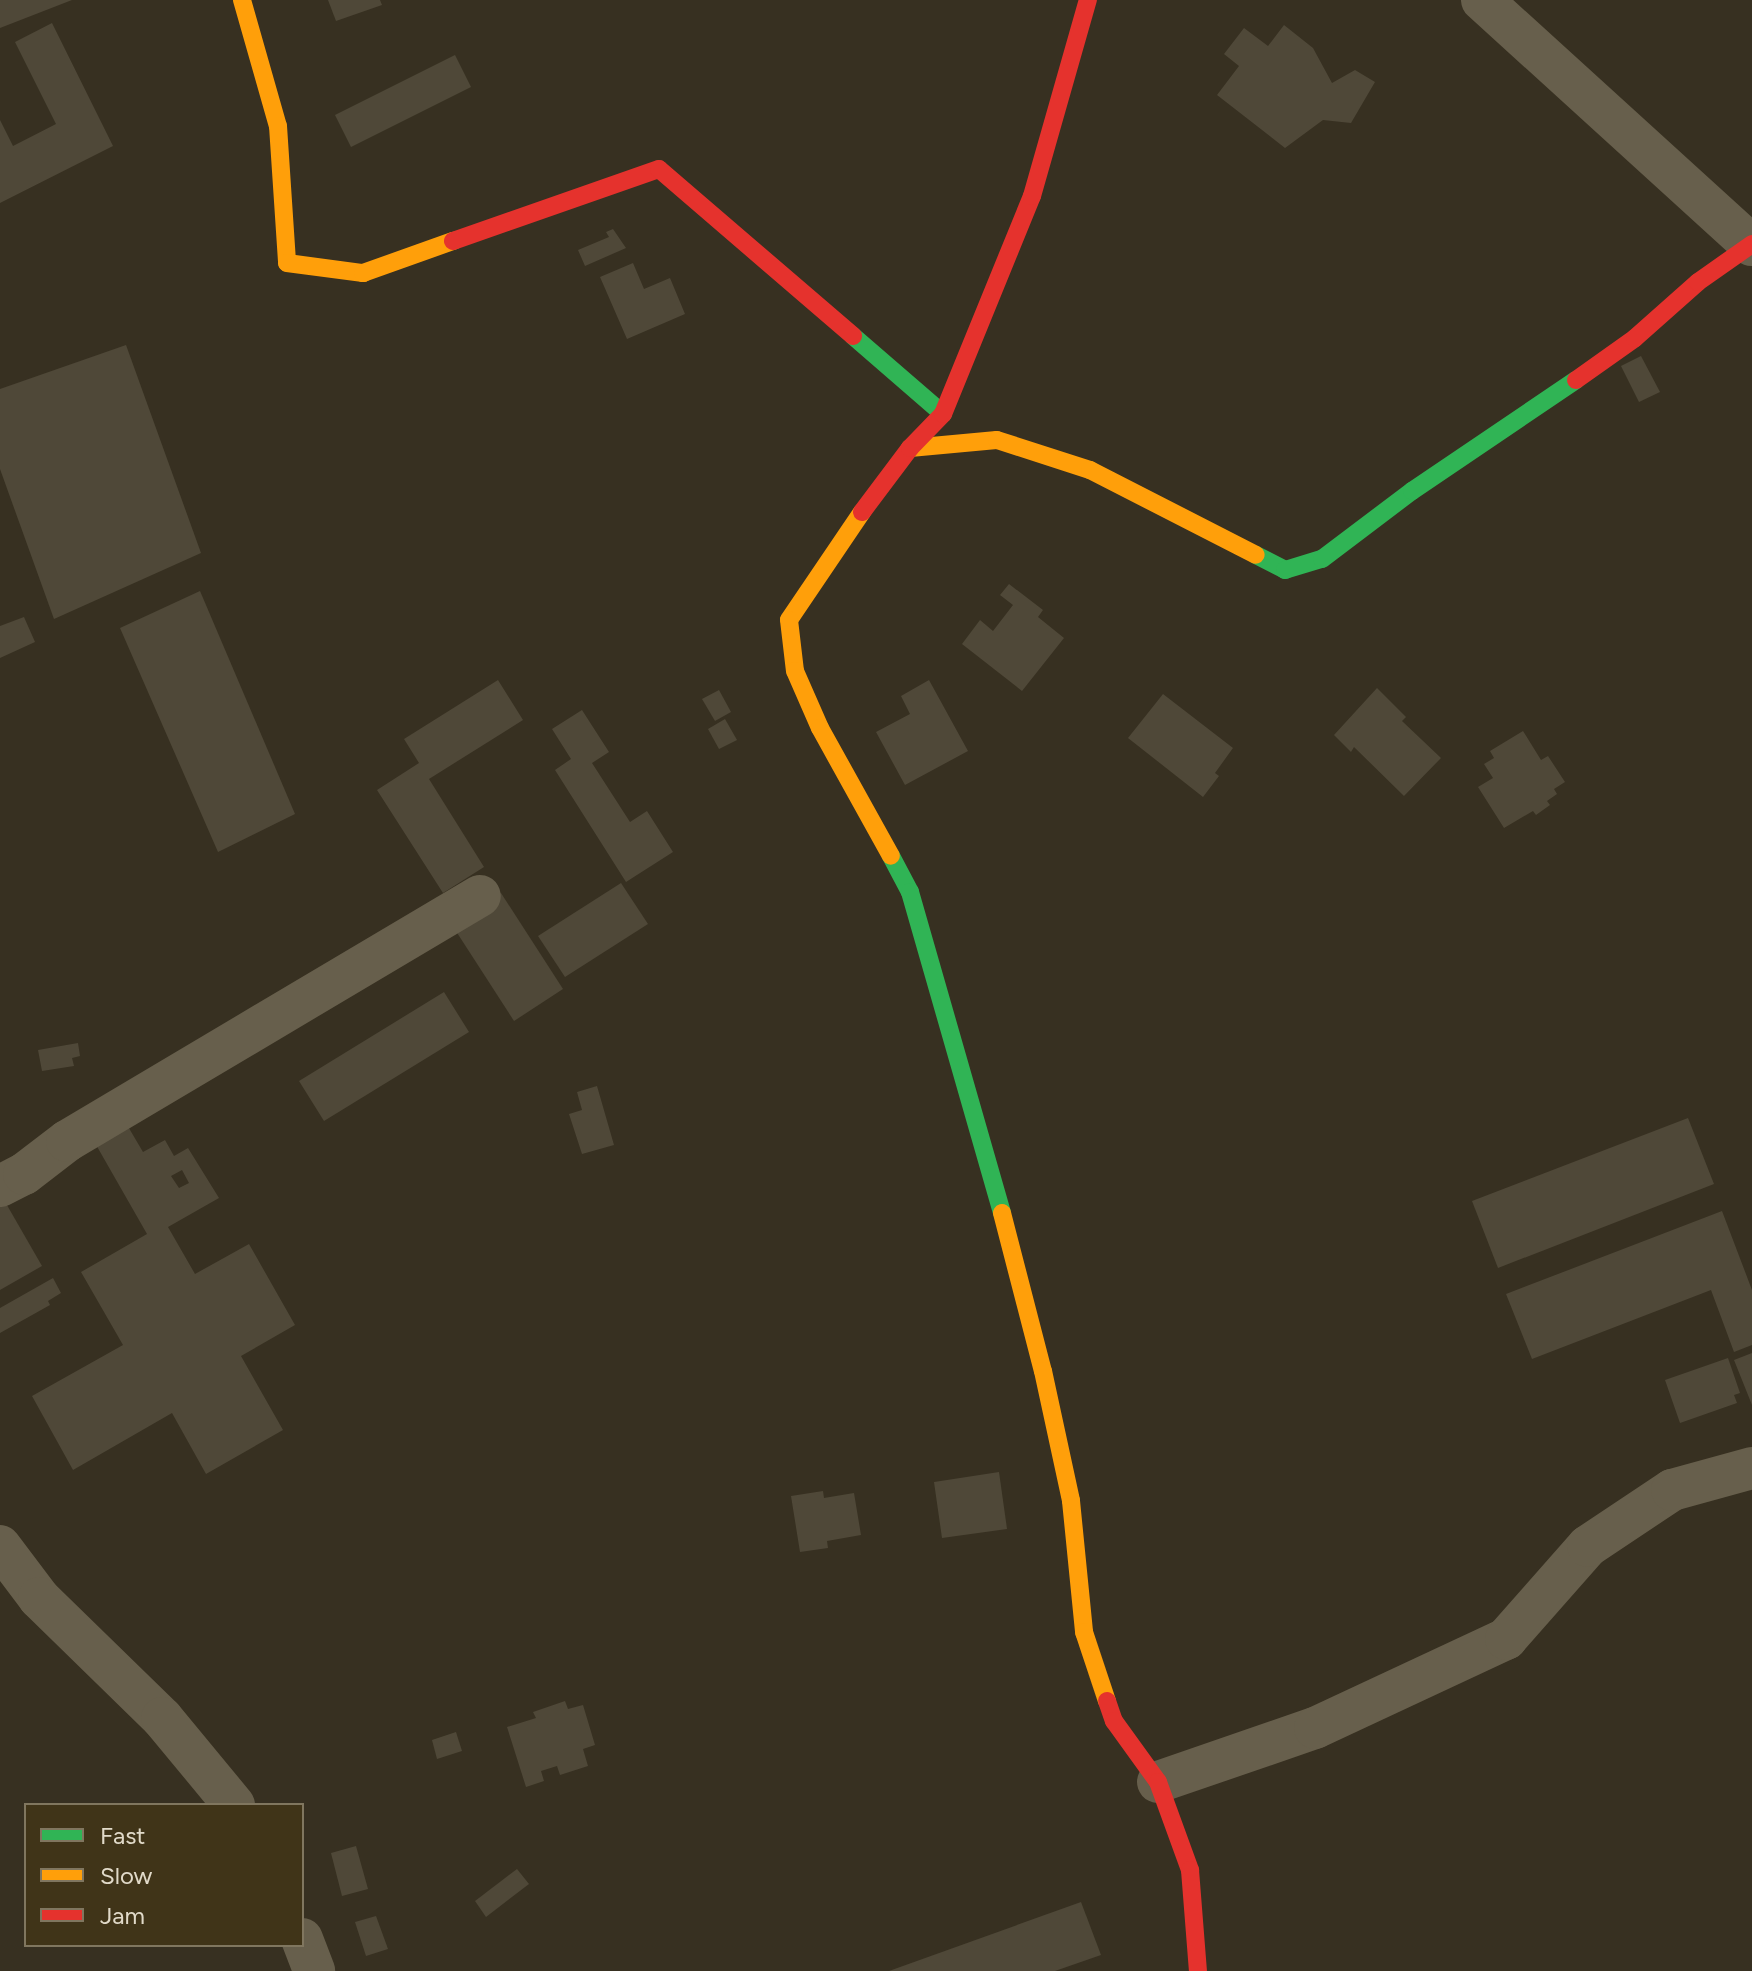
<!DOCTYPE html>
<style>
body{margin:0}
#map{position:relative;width:1752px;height:1971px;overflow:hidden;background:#373021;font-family:Figtree,sans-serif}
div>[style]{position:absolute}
.building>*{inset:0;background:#4f4838}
.street>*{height:42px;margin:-21px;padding:0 21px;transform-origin:21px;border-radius:21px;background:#675f4c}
.fast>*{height:18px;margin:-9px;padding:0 9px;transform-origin:9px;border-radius:9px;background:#30b455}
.slow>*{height:18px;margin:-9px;padding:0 9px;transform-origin:9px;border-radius:9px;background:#ff9f0a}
.jam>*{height:18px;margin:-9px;padding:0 9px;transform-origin:9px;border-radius:9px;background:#e5322d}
span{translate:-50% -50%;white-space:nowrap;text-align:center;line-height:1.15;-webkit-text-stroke:8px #403418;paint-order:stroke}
.legend{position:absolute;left:24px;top:1803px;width:280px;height:144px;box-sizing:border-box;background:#403418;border:2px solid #80765f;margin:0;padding:10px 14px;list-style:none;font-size:24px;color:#e1dac9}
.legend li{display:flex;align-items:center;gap:16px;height:40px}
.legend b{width:40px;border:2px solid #80765f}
</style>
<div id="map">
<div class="building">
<i style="clip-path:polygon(0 0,72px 0,0 28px)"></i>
<i style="clip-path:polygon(328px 0,380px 0,382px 5px,336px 21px)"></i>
<i style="clip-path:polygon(52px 23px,113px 146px,0 203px,0 120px,13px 146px,56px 124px,15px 42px)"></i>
<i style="clip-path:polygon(1284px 25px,1313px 48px,1332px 83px,1355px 70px,1375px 82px,1351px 123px,1323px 120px,1285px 148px,1217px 95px,1239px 66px,1224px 54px,1244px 28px,1268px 46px)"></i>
<i style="clip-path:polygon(455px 55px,471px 87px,351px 147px,335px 115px)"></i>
<i style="clip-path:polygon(613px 229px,626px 248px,585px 266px,578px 250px,609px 237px,606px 232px)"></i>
<i style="clip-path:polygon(633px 263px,644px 289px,670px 278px,685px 314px,627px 339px,600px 277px)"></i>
<i style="clip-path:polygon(126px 345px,201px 553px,54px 619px,0 469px,0 389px)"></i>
<i style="clip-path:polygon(1641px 356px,1660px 392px,1639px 402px,1621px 366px)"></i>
<i style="clip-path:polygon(1009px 584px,1043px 610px,1038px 617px,1064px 638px,1022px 691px,962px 644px,980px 620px,993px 631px,1013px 605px,1000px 595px)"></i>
<i style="clip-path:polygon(200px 591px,295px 814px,218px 852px,120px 628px)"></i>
<i style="clip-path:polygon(24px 617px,35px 642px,0 658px,0 626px)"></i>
<i style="clip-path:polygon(498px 680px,523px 720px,429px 779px,484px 867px,443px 893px,377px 790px,419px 763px,404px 739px)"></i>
<i style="clip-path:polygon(929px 680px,968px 751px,905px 785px,876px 732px,910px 714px,901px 696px)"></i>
<i style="clip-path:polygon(1377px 688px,1406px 717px,1402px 721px,1441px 758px,1404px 796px,1354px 747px,1351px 752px,1334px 735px)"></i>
<i style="clip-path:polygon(719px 690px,731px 712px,715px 721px,702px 699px)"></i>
<i style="clip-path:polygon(1163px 694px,1233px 748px,1215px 773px,1219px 776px,1203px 797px,1128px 738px)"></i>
<i style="clip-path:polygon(582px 710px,609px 752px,592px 763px,630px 822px,647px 811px,673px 852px,626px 882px,555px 770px,571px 759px,552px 729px)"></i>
<i style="clip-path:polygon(725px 719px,737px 740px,719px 749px,708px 729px)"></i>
<i style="clip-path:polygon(1523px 731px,1541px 760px,1548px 756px,1565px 782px,1554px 789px,1557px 794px,1547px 801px,1550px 805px,1536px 815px,1533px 811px,1504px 828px,1478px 787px,1493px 778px,1484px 764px,1494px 758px,1490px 751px)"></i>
<i style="clip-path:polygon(621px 883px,648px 924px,565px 977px,538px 936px)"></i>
<i style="clip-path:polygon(501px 893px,563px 989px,514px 1021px,452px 925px)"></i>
<i style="clip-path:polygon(444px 992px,469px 1032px,324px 1121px,299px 1081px)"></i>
<i style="clip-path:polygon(78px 1043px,80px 1056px,72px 1058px,74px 1066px,42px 1071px,38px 1050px)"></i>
<i style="clip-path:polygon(597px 1086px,614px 1145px,582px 1154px,569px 1114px,582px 1110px,577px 1092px)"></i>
<i style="clip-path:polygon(evenodd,123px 1118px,143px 1152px,165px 1140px,174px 1156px,188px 1148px,219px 1198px,168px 1227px,195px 1274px,249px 1244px,295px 1325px,241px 1356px,283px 1430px,206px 1474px,172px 1413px,73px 1470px,32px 1396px,123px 1345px,81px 1272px,147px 1234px,91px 1136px,123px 1118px,182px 1170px,189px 1183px,179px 1188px,171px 1176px,182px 1170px)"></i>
<i style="clip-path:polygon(1688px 1118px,1714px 1184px,1498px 1268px,1472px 1201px)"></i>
<i style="clip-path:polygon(0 1193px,42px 1266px,0 1290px)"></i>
<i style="clip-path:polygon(1722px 1211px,1752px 1290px,1752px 1345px,1734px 1352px,1711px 1290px,1532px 1359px,1506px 1294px)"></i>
<i style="clip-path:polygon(53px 1278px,61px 1293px,48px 1301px,50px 1305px,0 1333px,0 1308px)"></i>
<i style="clip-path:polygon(1752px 1353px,1752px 1405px,1734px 1360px)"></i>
<i style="clip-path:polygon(1728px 1358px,1740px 1393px,1734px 1395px,1737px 1403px,1680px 1423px,1665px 1380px)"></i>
<i style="clip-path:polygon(999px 1472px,1007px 1529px,942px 1538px,934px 1482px)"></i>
<i style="clip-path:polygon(823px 1491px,824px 1498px,854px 1493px,861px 1535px,827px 1541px,828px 1548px,800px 1552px,791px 1496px)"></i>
<i style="clip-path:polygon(565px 1701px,568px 1709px,583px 1705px,595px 1745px,583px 1749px,588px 1766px,560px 1775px,557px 1766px,541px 1771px,544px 1781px,526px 1787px,507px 1727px,536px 1718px,533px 1712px)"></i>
<i style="clip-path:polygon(456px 1732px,462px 1751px,437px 1759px,432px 1740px)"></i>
<i style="clip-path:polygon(356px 1846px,368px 1889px,342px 1896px,331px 1853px)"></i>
<i style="clip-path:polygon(517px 1869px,529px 1884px,486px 1917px,475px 1901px)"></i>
<i style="clip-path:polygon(1081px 1902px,1101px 1955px,1055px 1971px,889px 1971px)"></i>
<i style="clip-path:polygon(376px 1916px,388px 1949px,366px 1956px,355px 1922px)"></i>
</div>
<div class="street">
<i style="left:1482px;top:0;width:364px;rotate:42.3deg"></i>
<i style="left:0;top:1186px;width:27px;rotate:-27deg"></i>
<i style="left:24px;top:1174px;width:54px;rotate:-37.5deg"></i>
<i style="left:67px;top:1141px;width:480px;rotate:-30.7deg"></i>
<i style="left:0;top:1546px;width:65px;rotate:53.1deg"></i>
<i style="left:39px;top:1598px;width:172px;rotate:44.3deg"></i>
<i style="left:162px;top:1718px;width:113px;rotate:50.4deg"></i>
<i style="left:1158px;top:1782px;width:166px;rotate:-19deg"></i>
<i style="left:1315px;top:1728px;width:211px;rotate:-25deg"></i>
<i style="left:1506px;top:1639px;width:124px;rotate:-48.6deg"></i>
<i style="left:1588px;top:1546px;width:101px;rotate:-33.7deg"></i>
<i style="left:1672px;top:1490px;width:83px;rotate:-15.4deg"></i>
<i style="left:302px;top:1939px;width:34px;rotate:69deg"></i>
</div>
<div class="fast">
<i style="left:853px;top:336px;width:119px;rotate:40.9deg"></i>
<i style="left:1256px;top:555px;width:33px;rotate:27deg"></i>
<i style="left:1285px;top:570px;width:39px;rotate:-17deg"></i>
<i style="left:1322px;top:559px;width:113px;rotate:-37.1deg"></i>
<i style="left:1412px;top:491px;width:198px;rotate:-34.1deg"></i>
<i style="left:891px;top:856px;width:41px;rotate:62.2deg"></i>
<i style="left:910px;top:892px;width:334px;rotate:74deg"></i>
</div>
<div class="slow">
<i style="left:242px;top:0;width:131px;rotate:74.1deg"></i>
<i style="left:278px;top:126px;width:137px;rotate:86.2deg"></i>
<i style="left:287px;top:263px;width:77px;rotate:7.5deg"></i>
<i style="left:363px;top:273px;width:96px;rotate:-19.6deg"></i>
<i style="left:910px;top:448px;width:87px;rotate:-5.3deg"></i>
<i style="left:997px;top:440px;width:98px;rotate:17.9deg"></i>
<i style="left:1090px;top:470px;width:186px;rotate:27.1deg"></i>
<i style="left:862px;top:512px;width:130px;rotate:124.1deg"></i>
<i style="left:789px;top:620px;width:51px;rotate:83.3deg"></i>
<i style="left:795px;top:671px;width:62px;rotate:66.3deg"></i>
<i style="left:820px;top:728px;width:146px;rotate:61deg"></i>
<i style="left:1002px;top:1213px;width:163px;rotate:75.5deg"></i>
<i style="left:1043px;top:1371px;width:133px;rotate:77.8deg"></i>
<i style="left:1071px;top:1501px;width:132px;rotate:84.3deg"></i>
<i style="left:1084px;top:1632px;width:73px;rotate:71.6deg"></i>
</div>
<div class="jam">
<i style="left:453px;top:241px;width:218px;rotate:-19.3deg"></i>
<i style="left:659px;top:169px;width:256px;rotate:40.7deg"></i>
<i style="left:1576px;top:380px;width:72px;rotate:-35.4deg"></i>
<i style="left:1635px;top:338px;width:84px;rotate:-41.6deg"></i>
<i style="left:1698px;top:282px;width:66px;rotate:-35.1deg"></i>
<i style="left:862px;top:512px;width:80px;rotate:-53.1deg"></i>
<i style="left:910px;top:448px;width:47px;rotate:-45.9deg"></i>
<i style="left:943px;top:414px;width:235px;rotate:-67.8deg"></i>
<i style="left:1032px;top:196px;width:204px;rotate:-74.1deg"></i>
<i style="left:1107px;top:1701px;width:21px;rotate:71deg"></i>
<i style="left:1114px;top:1721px;width:75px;rotate:54.2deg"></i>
<i style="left:1158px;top:1782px;width:94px;rotate:70deg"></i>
<i style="left:1190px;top:1870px;width:101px;rotate:85.5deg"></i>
</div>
<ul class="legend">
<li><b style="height:10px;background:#30b455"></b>Fast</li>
<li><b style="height:10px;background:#ff9f0a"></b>Slow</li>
<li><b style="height:10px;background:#e5322d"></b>Jam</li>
</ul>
</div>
